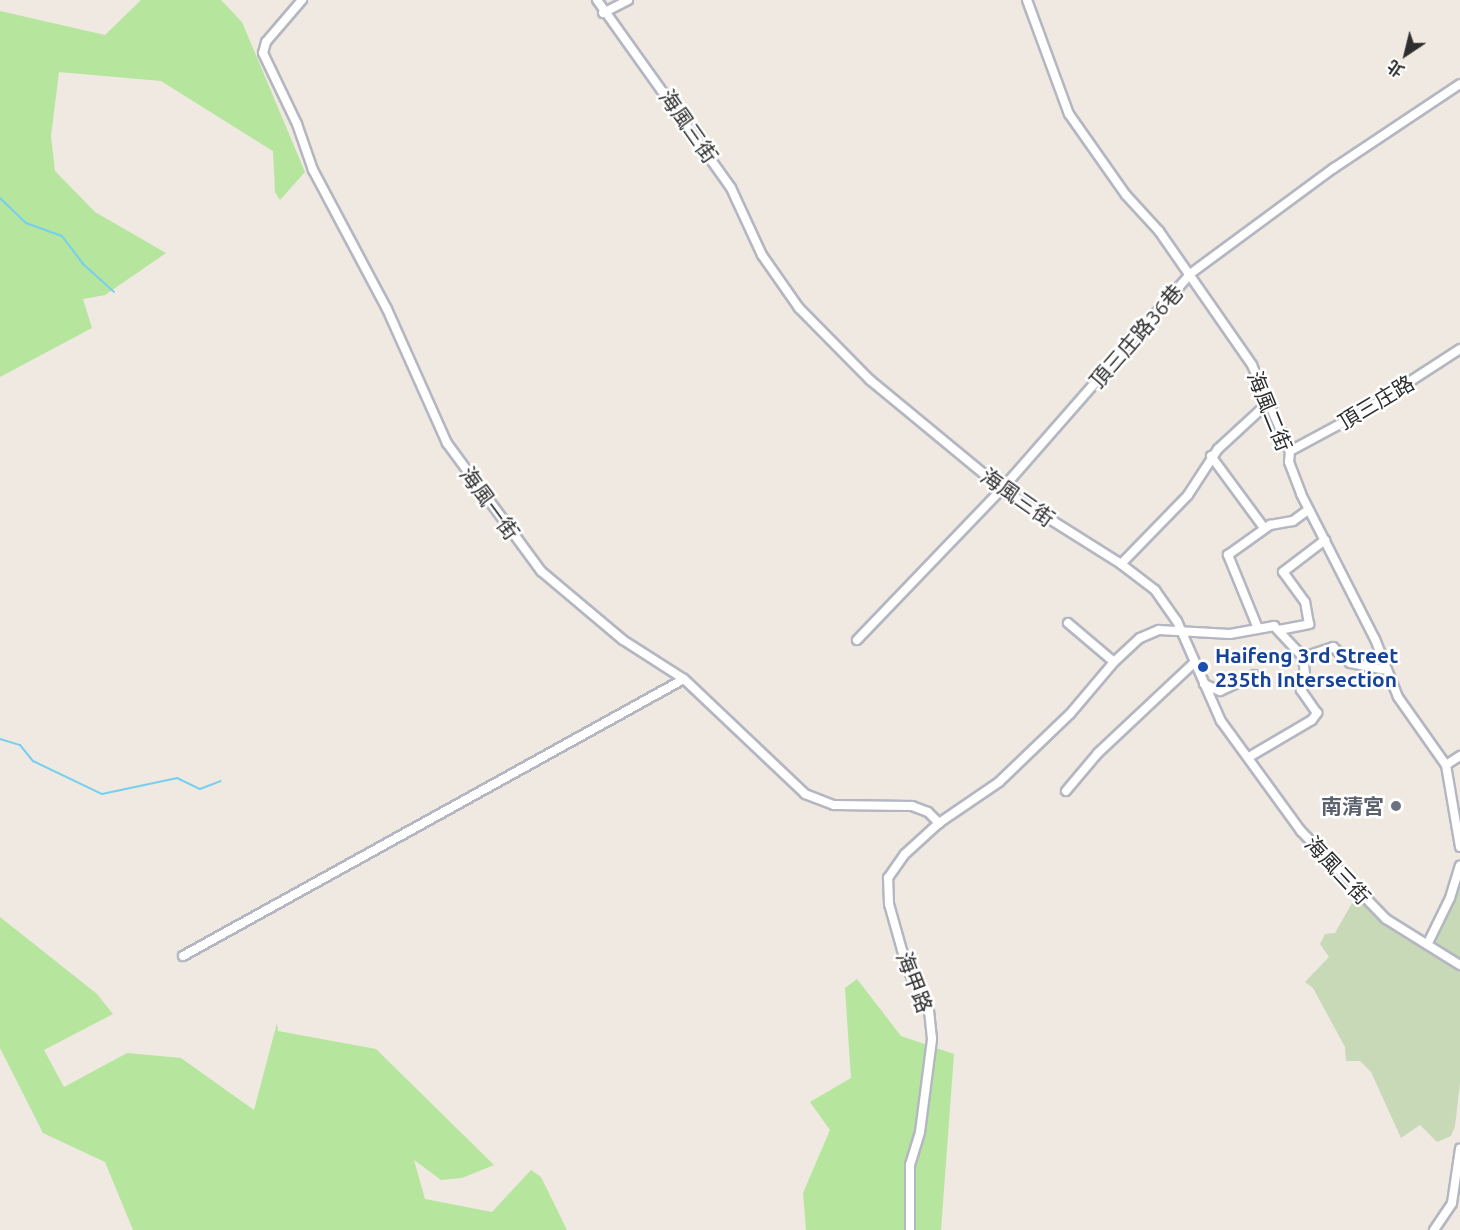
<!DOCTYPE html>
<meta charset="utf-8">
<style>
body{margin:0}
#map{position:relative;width:1460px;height:1230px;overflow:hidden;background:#efe9e1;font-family:Ubuntu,"Noto Sans TC",sans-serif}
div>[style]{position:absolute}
.green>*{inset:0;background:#b6e59e}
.cemetery>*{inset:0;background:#c8d9b8}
.stream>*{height:2px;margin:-1px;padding:0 1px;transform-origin:1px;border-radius:1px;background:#75cff0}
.roads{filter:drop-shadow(2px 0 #b4b7c1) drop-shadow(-2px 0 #b4b7c1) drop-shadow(0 2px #b4b7c1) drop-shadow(0 -2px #b4b7c1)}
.street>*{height:8px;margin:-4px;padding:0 4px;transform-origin:4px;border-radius:4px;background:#fff}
.dots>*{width:16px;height:16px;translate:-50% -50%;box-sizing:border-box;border:3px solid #fff;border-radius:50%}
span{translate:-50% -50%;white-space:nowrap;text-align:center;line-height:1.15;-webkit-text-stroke:5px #fff;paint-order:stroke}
.street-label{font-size:21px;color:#2e2e2e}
.transit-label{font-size:21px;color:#164399;font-weight:700}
.left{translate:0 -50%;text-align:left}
.worship-label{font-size:21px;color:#5b616d;font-weight:700}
.right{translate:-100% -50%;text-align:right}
.north{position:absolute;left:1376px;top:24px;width:60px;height:60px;-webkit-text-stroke:4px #fff;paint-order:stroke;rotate:215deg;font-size:16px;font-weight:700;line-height:24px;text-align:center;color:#2e2e2e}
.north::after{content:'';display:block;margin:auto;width:21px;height:27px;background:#2e2e2e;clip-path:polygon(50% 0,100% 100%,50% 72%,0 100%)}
</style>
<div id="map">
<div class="green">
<i style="clip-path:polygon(141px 0,221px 0,242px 22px,305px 172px,280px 200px,275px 192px,273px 151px,161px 81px,59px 72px,51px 136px,55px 171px,95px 212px,166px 253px,105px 295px,83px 299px,92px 328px,0 377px,0 11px,105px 35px)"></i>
<i style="clip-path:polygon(0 917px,97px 994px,113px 1014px,44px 1050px,64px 1087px,127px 1053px,181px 1058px,254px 1110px,277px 1023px,278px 1031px,376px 1049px,494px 1165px,462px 1178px,441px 1180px,414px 1160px,425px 1199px,492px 1212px,531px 1170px,541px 1177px,567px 1230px,133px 1230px,105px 1162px,43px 1133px,0 1048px)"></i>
<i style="clip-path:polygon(857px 979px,901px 1036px,954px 1054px,941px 1230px,806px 1230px,803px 1193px,830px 1130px,810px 1102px,851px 1078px,845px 988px)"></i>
</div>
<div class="cemetery">
<i style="clip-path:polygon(1455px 872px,1460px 880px,1460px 1083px,1455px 1126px,1451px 1136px,1437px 1142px,1420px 1125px,1401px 1138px,1371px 1072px,1360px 1061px,1346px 1061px,1345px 1047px,1313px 988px,1305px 982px,1329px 957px,1320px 944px,1325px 934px,1335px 933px,1356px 896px,1377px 917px,1421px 947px)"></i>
</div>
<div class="stream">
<i style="left:0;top:198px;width:36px;rotate:44deg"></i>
<i style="left:26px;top:223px;width:38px;rotate:20deg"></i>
<i style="left:62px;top:236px;width:34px;rotate:53deg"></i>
<i style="left:82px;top:263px;width:43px;rotate:42.2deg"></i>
<i style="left:0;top:739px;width:21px;rotate:17deg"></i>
<i style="left:20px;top:745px;width:21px;rotate:51deg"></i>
<i style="left:33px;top:761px;width:76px;rotate:25.6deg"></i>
<i style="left:102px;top:794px;width:77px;rotate:-12deg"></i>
<i style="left:177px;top:778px;width:25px;rotate:26deg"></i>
<i style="left:200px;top:789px;width:22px;rotate:-21deg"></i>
</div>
<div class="roads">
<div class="street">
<i style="left:302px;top:0;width:55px;rotate:130.6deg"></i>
<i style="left:266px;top:42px;width:11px;rotate:105deg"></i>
<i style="left:263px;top:53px;width:79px;rotate:64.4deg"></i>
<i style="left:297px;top:124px;width:49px;rotate:70.8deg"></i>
<i style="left:313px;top:170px;width:157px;rotate:62deg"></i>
<i style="left:387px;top:309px;width:147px;rotate:65.9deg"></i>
<i style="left:447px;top:443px;width:159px;rotate:53.7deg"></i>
<i style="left:541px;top:571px;width:107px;rotate:40.1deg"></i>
<i style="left:623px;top:640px;width:72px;rotate:32.6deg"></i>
<i style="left:684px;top:679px;width:167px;rotate:43.5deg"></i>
<i style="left:805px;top:794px;width:31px;rotate:21deg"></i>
<i style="left:834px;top:805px;width:78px;rotate:0.7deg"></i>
<i style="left:912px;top:806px;width:17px;rotate:21deg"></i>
<i style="left:928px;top:812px;width:16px;rotate:45deg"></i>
<i style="left:597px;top:0;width:231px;rotate:54.5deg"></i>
<i style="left:731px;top:188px;width:74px;rotate:65.2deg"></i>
<i style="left:762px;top:255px;width:65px;rotate:55.1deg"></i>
<i style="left:799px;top:308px;width:101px;rotate:45.4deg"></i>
<i style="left:870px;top:380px;width:171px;rotate:39.5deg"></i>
<i style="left:1002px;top:489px;width:141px;rotate:32.2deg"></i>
<i style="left:1121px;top:564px;width:43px;rotate:37.4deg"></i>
<i style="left:1155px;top:590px;width:38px;rotate:55deg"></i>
<i style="left:1177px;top:621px;width:109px;rotate:66.3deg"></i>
<i style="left:1221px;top:721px;width:136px;rotate:54deg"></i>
<i style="left:1301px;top:831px;width:122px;rotate:46deg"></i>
<i style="left:1386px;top:919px;width:87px;rotate:31.9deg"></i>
<i style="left:1027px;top:0;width:121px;rotate:69.8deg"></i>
<i style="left:1069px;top:114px;width:99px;rotate:54.9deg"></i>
<i style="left:1126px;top:195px;width:49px;rotate:47.5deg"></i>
<i style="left:1159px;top:231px;width:163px;rotate:55.2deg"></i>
<i style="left:1252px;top:365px;width:94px;rotate:66.2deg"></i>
<i style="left:1290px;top:451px;width:11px;rotate:95deg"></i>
<i style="left:1289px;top:462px;width:34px;rotate:69deg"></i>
<i style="left:1301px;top:494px;width:163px;rotate:63deg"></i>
<i style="left:1375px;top:639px;width:62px;rotate:68.4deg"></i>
<i style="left:1398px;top:697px;width:83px;rotate:54.8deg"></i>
<i style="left:1446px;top:765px;width:83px;rotate:80.3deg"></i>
<i style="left:603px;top:13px;width:28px;rotate:-27deg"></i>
<i style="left:1290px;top:451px;width:86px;rotate:-28.3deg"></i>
<i style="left:1366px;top:410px;width:112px;rotate:-33deg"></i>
<i style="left:1211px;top:456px;width:89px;rotate:53.6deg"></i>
<i style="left:1121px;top:564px;width:96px;rotate:-45.8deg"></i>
<i style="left:1188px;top:495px;width:55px;rotate:-56.9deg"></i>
<i style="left:1218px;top:449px;width:71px;rotate:-42.7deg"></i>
<i style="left:1068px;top:623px;width:60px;rotate:40.3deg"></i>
<i style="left:1257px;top:626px;width:77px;rotate:-112.2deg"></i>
<i style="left:1228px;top:555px;width:52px;rotate:-35.5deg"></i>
<i style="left:1270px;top:525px;width:23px;rotate:-10deg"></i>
<i style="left:1293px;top:521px;width:19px;rotate:-36deg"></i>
<i style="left:1279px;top:630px;width:31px;rotate:-11deg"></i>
<i style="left:1309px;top:624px;width:22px;rotate:-100deg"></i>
<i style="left:1305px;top:602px;width:37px;rotate:-126deg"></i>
<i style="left:1283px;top:572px;width:53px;rotate:-37.3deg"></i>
<i style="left:857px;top:640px;width:209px;rotate:-46.2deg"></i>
<i style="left:1002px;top:489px;width:286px;rotate:-48.8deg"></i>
<i style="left:1190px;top:274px;width:179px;rotate:-36.4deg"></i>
<i style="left:1334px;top:168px;width:151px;rotate:-33.7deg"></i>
<i style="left:1204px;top:684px;width:17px;rotate:24deg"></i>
<i style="left:1220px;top:691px;width:38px;rotate:-25deg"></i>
<i style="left:1249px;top:757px;width:73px;rotate:-30.4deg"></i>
<i style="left:1312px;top:720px;width:9px;rotate:-54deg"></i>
<i style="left:1317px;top:713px;width:28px;rotate:-125deg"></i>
<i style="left:1301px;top:690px;width:9px;rotate:-58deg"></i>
<i style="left:1306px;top:682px;width:25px;rotate:-97deg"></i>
<i style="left:1446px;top:765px;width:17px;rotate:-33deg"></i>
<i style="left:1066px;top:791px;width:50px;rotate:-49.9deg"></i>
<i style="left:1098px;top:753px;width:132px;rotate:-43.2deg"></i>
<i style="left:1428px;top:943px;width:50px;rotate:-63.9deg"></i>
<i style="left:1450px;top:898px;width:34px;rotate:-73deg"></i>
<i style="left:183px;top:956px;width:572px;rotate:-28.94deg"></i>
<i style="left:910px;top:1230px;width:65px;rotate:-90deg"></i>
<i style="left:910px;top:1165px;width:34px;rotate:-73deg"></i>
<i style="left:920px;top:1132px;width:94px;rotate:-82.6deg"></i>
<i style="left:932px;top:1039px;width:28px;rotate:-96deg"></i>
<i style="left:929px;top:1011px;width:48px;rotate:-117.1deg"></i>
<i style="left:907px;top:968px;width:66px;rotate:-105.7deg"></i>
<i style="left:889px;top:904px;width:26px;rotate:-92deg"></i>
<i style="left:888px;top:878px;width:29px;rotate:-55deg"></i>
<i style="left:905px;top:854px;width:46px;rotate:-42.4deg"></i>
<i style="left:939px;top:823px;width:73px;rotate:-34.3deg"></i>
<i style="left:999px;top:782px;width:98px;rotate:-43.8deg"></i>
<i style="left:1070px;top:714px;width:68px;rotate:-49.8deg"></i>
<i style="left:1114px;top:662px;width:35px;rotate:-43deg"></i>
<i style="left:1140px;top:638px;width:21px;rotate:-23deg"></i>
<i style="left:1159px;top:630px;width:71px;rotate:3.2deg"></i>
<i style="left:1230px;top:634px;width:45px;rotate:-10.3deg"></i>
<i style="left:1274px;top:626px;width:42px;rotate:46.9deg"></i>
<i style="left:1303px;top:657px;width:32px;rotate:-18deg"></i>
<i style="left:1333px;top:647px;width:23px;rotate:43deg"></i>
<i style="left:1350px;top:663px;width:36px;rotate:11deg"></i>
<i style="left:1434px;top:1230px;width:32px;rotate:-56deg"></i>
<i style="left:1452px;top:1203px;width:55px;rotate:-81.6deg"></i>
</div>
</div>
<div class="dots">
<i style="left:1203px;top:667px;background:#1a4fb4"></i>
<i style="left:1396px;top:806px;background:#6b7280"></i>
</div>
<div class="street-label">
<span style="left:689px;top:126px;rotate:55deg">海風三街</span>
<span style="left:1136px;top:336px;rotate:-49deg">頂三庄路36巷</span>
<span style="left:1376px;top:402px;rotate:-31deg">頂三庄路</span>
<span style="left:1270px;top:411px;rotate:68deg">海風二街</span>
<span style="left:1018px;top:497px;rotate:35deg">海風三街</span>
<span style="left:490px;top:503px;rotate:54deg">海風一街</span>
<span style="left:1338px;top:870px;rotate:47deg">海風三街</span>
<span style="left:915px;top:982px;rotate:69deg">海甲路</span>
</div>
<div class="transit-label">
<span class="left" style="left:1215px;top:667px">Haifeng 3rd Street<br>235th Intersection</span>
</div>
<div class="worship-label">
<span class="right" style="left:1384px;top:806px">南清宮</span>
</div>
<div class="north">北</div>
</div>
